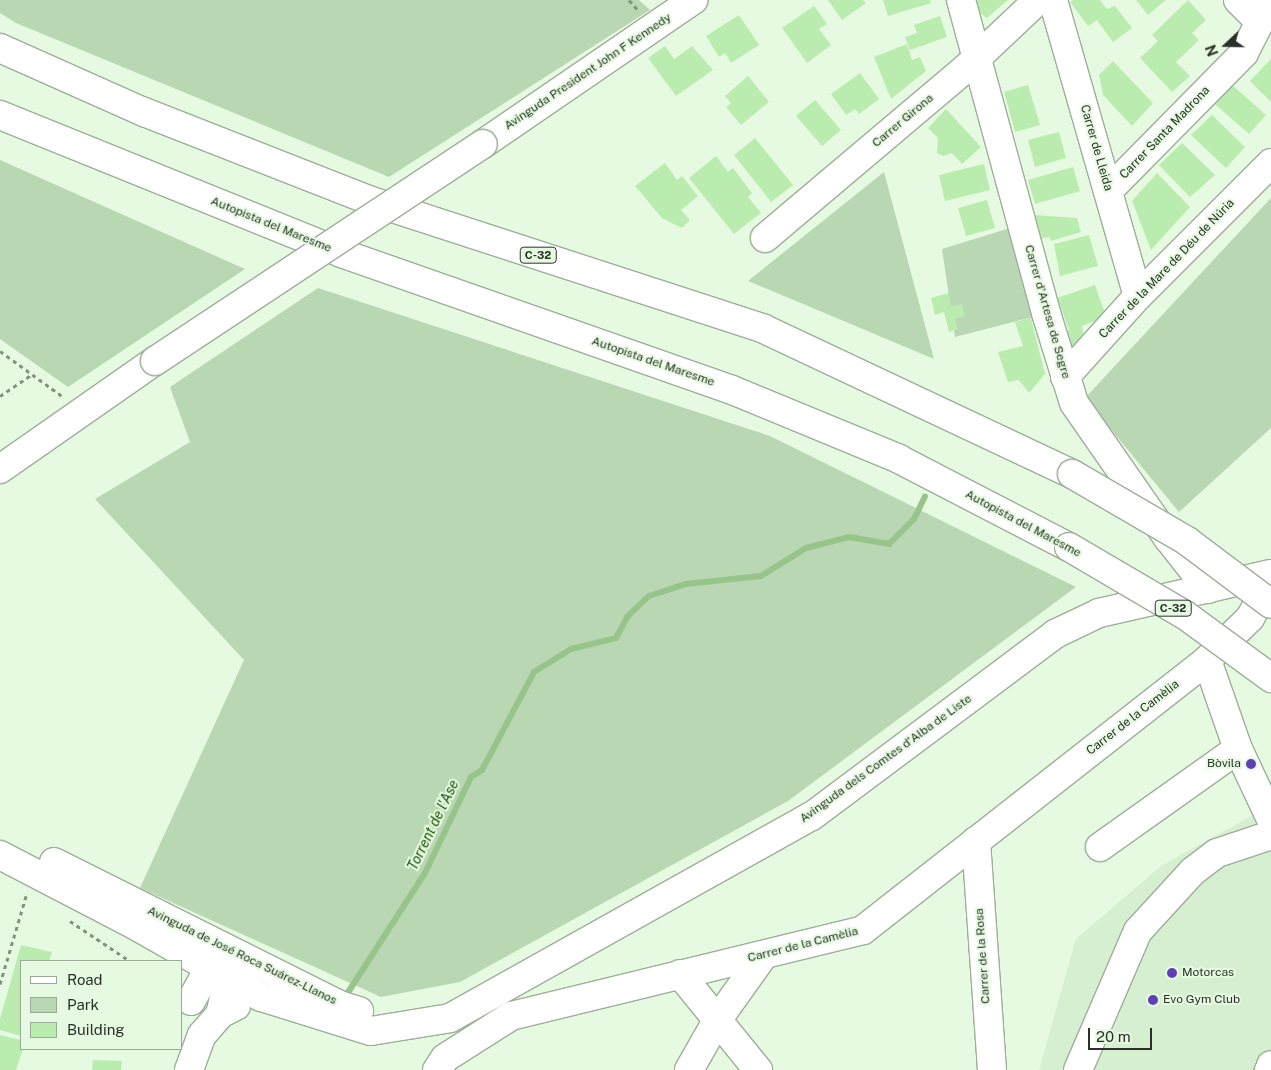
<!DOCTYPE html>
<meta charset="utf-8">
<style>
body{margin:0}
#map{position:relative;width:1271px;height:1070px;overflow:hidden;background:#e6fae1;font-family:"Public Sans",sans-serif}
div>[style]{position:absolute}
.built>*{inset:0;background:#d6efd1}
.green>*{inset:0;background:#b9d7b2}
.stream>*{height:6px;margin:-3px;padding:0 3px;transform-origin:3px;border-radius:3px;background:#96c48a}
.building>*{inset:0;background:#bbecaf}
.path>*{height:3px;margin-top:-1.5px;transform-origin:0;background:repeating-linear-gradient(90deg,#849180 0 4px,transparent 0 8px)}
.roads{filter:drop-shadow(1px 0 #9daf98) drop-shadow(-1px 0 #9daf98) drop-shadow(0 1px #9daf98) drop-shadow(0 -1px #9daf98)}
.minor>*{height:28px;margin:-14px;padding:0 14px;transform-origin:14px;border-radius:14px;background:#fff}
.highway>*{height:28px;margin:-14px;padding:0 14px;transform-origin:14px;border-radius:14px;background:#fff}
.bridges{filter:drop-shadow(1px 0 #9daf98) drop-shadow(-1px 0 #9daf98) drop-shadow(0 1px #9daf98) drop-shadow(0 -1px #9daf98)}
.minor-bridge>*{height:28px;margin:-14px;padding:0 14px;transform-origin:14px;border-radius:14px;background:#fff}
.highway-bridge>*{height:28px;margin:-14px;padding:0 14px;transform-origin:14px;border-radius:14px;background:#fff}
.dots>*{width:14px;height:14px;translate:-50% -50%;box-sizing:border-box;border:2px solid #e6fae1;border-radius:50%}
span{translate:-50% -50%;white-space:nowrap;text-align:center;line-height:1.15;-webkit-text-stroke:4px #e6fae1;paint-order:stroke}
.shield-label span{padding:1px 4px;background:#e6fae1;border:1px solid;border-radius:4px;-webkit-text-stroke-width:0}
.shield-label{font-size:11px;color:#2a3128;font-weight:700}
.street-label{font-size:12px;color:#2a3128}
.poi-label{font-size:12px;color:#2a3128}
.right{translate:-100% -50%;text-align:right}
.left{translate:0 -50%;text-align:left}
.water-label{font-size:14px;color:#165200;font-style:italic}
.legend{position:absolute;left:20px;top:960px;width:162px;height:90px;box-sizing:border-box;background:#e6fae1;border:1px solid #9baa97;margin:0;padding:6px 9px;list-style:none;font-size:15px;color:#2a3128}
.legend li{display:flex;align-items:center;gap:10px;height:25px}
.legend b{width:25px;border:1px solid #9baa97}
.north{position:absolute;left:1201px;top:20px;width:50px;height:50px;-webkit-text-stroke:4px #e6fae1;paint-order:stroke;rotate:249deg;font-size:14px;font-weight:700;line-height:20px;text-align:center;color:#2a3128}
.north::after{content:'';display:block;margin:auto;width:18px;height:22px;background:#2a3128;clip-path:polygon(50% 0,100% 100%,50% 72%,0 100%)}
.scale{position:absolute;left:1088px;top:1028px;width:64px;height:22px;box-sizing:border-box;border:2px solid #2a3128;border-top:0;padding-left:6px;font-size:15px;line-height:18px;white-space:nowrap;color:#2a3128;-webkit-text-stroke:4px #e6fae1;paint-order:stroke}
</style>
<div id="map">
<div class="built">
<i style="clip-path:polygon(1271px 805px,1271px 1070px,1039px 1070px,1076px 939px,1161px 866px)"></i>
</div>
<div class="green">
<i style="clip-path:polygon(0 0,639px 0,650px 10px,389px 177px,16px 23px,0 13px)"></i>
<i style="clip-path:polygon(0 160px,245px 269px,68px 387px,0 339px)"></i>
<i style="clip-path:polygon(884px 172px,934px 359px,748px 281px)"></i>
<i style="clip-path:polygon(1271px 198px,1271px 428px,1179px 512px,1085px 398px)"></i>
<i style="clip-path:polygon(1010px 228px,1033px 317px,955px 337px,942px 249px)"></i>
<i style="clip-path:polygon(318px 288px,770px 436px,1076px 587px,788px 801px,460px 982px,381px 997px,140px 888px,244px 660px,95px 499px,190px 442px,170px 387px)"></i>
</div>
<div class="stream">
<i style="left:347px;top:994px;width:144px;rotate:-57.2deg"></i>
<i style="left:425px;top:873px;width:106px;rotate:-64.4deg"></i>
<i style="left:471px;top:777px;width:13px;rotate:-32deg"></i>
<i style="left:482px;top:770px;width:111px;rotate:-62deg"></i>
<i style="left:534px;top:672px;width:44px;rotate:-31.9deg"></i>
<i style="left:571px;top:649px;width:46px;rotate:-13.7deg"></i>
<i style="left:616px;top:638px;width:24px;rotate:-62deg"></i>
<i style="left:627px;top:617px;width:30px;rotate:-44deg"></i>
<i style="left:649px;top:596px;width:39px;rotate:-18deg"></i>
<i style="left:686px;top:584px;width:75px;rotate:-6.1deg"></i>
<i style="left:761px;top:576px;width:53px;rotate:-31.9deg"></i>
<i style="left:806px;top:548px;width:44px;rotate:-14.3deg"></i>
<i style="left:849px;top:537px;width:41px;rotate:9.9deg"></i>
<i style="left:889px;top:544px;width:35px;rotate:-45deg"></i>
<i style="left:914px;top:519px;width:25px;rotate:-64deg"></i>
</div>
<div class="building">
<i style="clip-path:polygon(828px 0,863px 0,866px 3px,842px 20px)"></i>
<i style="clip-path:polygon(883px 0,930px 0,931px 3px,888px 16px)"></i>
<i style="clip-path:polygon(973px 0,1008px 0,987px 18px,976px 10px)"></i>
<i style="clip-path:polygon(1073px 0,1100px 0,1107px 9px,1115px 6px,1132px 28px,1113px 42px,1097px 20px,1088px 26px,1070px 2px)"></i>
<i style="clip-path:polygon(1136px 0,1166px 0,1148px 15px)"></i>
<i style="clip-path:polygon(1188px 0,1206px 20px,1192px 33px,1199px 40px,1176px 62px,1190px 76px,1172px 92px,1140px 58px,1158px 41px,1152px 35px)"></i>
<i style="clip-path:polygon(814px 6px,827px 24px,819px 29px,831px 45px,807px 63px,782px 28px)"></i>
<i style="clip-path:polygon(739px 15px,759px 45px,731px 63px,725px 53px,719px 57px,706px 36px)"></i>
<i style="clip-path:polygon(940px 16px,947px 37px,910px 50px,905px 37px,917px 33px,914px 25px)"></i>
<i style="clip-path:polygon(907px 44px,912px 60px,920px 57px,926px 71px,891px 99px,874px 57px)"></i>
<i style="clip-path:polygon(665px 46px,674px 59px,692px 46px,713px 70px,676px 96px,648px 58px)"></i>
<i style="clip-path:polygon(1271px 59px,1271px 102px,1250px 81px)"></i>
<i style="clip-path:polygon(1113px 61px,1153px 103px,1132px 126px,1103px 95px,1099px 75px)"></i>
<i style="clip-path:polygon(860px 73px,879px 99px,859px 114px,855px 109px,846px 115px,831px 94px)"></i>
<i style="clip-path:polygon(748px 76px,769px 102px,741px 125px,726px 107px,731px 103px,725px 96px)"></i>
<i style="clip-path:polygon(1231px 84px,1266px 115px,1249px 134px,1215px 104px)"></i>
<i style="clip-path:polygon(1028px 85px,1040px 125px,1015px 132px,1004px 92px)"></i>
<i style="clip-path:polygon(815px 100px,841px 130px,822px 146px,796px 116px)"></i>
<i style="clip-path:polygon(946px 109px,981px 147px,962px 164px,952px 153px,943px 156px,937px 153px,938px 138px,928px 128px)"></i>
<i style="clip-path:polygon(1212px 115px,1245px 147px,1226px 168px,1191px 135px)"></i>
<i style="clip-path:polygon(1059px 132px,1066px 158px,1035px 167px,1028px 140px)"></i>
<i style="clip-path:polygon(755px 138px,793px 185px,771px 202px,734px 155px)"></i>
<i style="clip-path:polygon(1182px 143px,1215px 175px,1190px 197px,1159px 165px)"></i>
<i style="clip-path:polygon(716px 156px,728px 172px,733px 168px,752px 193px,748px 197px,761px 213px,734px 234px,689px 178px)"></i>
<i style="clip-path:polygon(665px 163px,677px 180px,682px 176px,698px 196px,681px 210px,690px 220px,682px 228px,662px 218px,635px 186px)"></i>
<i style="clip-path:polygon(984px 164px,990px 190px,945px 201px,939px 175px)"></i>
<i style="clip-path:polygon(1073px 167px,1080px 191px,1035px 204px,1028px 180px)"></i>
<i style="clip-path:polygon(1157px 173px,1190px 207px,1151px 250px,1132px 201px)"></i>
<i style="clip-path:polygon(987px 200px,995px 228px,966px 236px,958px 208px)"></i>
<i style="clip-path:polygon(1034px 215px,1077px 218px,1081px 232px,1051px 241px,1049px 237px,1039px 239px)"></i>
<i style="clip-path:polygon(1089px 235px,1098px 266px,1060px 276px,1054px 244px)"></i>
<i style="clip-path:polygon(1095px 285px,1105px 313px,1103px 318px,1082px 326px,1084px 336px,1065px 352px,1060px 334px,1069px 330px,1057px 298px)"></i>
<i style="clip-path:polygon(949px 293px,951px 306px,962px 304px,965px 316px,955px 319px,958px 329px,949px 332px,944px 312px,935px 315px,931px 298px)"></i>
<i style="clip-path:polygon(1031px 318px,1045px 374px,1029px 393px,1019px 380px,1008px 382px,998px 352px,1023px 346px,1015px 322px)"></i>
<i style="clip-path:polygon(21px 945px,52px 952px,49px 961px,21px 961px,21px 1036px,0 1030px,0 1019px)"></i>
<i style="clip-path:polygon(0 1035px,21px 1040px,23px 1049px,16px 1070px,0 1070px)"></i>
<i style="clip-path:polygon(93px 1060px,122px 1061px,121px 1070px,92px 1070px)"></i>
</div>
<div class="path">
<i style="left:629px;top:0;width:13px;rotate:48deg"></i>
<i style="left:0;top:351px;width:77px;rotate:36deg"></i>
<i style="left:0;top:396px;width:37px;rotate:-34deg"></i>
<i style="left:70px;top:921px;width:72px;rotate:33.7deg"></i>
<i style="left:0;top:984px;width:92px;rotate:-73.5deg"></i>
</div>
<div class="roads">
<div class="minor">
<i style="left:961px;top:0;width:324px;rotate:74.8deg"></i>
<i style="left:1046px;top:313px;width:94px;rotate:72.7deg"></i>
<i style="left:1074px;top:403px;width:165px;rotate:55.2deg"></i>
<i style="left:1168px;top:538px;width:65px;rotate:51.9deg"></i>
<i style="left:1053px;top:0;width:308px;rotate:74deg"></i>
<i style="left:1238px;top:0;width:31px;rotate:45deg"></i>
<i style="left:483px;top:144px;width:255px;rotate:-34.4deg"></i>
<i style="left:1108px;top:191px;width:194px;rotate:-45.4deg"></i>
<i style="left:1244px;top:53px;width:59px;rotate:-63deg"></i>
<i style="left:765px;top:238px;width:260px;rotate:-40.2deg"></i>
<i style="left:964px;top:70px;width:102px;rotate:-43.4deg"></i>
<i style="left:1065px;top:377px;width:109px;rotate:-48deg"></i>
<i style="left:1138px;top:296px;width:188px;rotate:-45deg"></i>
<i style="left:0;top:469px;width:189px;rotate:-34.9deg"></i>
<i style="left:1271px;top:580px;width:43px;rotate:118.9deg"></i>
<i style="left:1250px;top:618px;width:60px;rotate:135.7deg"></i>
<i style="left:1207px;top:660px;width:94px;rotate:70.8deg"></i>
<i style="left:1238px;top:749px;width:77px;rotate:64.8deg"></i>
<i style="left:976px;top:841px;width:230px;rotate:86deg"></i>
<i style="left:1100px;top:847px;width:169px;rotate:-35.4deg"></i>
<i style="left:0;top:855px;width:158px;rotate:27.5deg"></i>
<i style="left:140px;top:928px;width:139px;rotate:29.7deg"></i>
<i style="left:261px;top:997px;width:115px;rotate:17.2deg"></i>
<i style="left:371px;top:1031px;width:80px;rotate:-9.3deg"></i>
<i style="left:450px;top:1018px;width:415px;rotate:-29.2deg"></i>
<i style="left:812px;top:816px;width:304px;rotate:-36.8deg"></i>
<i style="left:1055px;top:634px;width:49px;rotate:-25.5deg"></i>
<i style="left:1099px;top:613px;width:176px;rotate:-12.8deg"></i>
<i style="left:54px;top:862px;width:319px;rotate:26.6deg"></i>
<i style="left:339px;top:1005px;width:21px;rotate:17deg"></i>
<i style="left:220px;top:964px;width:26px;rotate:77deg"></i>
<i style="left:226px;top:989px;width:26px;rotate:103deg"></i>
<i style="left:680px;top:974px;width:124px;rotate:50.9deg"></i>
<i style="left:191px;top:1001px;width:25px;rotate:-61deg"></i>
<i style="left:203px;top:979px;width:28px;rotate:-26deg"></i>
<i style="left:189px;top:1070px;width:37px;rotate:-70deg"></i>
<i style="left:202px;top:1035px;width:28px;rotate:-49deg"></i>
<i style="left:220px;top:1014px;width:18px;rotate:-27deg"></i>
<i style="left:437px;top:1070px;width:14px;rotate:-56deg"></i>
<i style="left:445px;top:1058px;width:78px;rotate:-32.5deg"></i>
<i style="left:511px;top:1016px;width:362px;rotate:-13.7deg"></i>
<i style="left:863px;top:930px;width:437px;rotate:-38.1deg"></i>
<i style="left:689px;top:1070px;width:59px;rotate:-60.4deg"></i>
<i style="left:718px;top:1019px;width:77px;rotate:-54.5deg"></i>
<i style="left:1078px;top:1070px;width:151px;rotate:-66.7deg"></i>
<i style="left:1138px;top:931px;width:81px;rotate:-47.5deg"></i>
<i style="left:1193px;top:871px;width:30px;rotate:-37deg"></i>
<i style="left:1217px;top:853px;width:57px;rotate:-18.4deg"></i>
<i style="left:1269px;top:1070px;width:5px;rotate:-68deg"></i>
</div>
<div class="highway">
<i style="left:0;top:48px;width:158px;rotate:24deg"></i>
<i style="left:144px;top:112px;width:241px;rotate:21.4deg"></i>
<i style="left:368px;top:200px;width:416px;rotate:18deg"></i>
<i style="left:764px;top:329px;width:340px;rotate:25.2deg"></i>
<i style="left:0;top:115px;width:368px;rotate:22deg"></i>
<i style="left:341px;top:253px;width:414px;rotate:19.3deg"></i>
<i style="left:732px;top:390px;width:181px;rotate:22.4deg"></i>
<i style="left:899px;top:459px;width:191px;rotate:27.4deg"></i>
</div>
</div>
<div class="bridges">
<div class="minor-bridge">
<i style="left:155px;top:361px;width:393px;rotate:-33.5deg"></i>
</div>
<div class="highway-bridge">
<i style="left:1072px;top:474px;width:133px;rotate:30.2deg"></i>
<i style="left:1187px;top:541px;width:105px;rotate:36.9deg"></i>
<i style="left:1069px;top:547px;width:134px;rotate:30.4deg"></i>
<i style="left:1185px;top:615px;width:107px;rotate:36.2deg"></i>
</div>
</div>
<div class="dots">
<i style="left:1251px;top:764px;background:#5e3fb7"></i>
<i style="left:1172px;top:973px;background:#5e3fb7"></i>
<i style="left:1153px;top:1000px;background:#5e3fb7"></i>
</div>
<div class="shield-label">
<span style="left:538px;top:255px">C-32</span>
<span style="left:1173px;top:608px">C-32</span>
</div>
<div class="street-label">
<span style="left:588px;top:72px;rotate:-34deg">Avinguda President John F Kennedy</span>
<span style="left:903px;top:121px;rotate:-40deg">Carrer Girona</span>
<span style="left:1165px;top:133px;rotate:-46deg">Carrer Santa Madrona</span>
<span style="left:1096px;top:148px;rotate:74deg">Carrer de Lleida</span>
<span style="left:271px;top:225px;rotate:22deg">Autopista del Maresme</span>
<span style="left:1167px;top:269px;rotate:-46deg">Carrer de la Mare de Déu de Núria</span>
<span style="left:1047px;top:312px;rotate:74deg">Carrer d'Artesa de Segre</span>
<span style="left:653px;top:362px;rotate:19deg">Autopista del Maresme</span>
<span style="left:1023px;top:524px;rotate:28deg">Autopista del Maresme</span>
<span style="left:1133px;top:718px;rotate:-38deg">Carrer de la Camèlia</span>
<span style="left:886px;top:759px;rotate:-36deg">Avinguda dels Comtes d'Alba de Liste</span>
<span style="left:803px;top:945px;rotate:-14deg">Carrer de la Camèlia</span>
<span style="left:242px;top:956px;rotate:26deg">Avinguda de José Roca Suárez-Llanos</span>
<span style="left:983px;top:956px;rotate:-94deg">Carrer de la Rosa</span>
</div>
<div class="poi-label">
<span class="right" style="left:1241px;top:764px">Bòvila</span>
<span class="left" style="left:1182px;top:973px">Motorcas</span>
<span class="left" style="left:1163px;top:1000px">Evo Gym Club</span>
</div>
<div class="water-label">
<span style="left:433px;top:825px;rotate:-64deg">Torrent de l'Ase</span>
</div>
<ul class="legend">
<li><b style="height:6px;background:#fff"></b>Road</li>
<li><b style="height:14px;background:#b9d7b2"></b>Park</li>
<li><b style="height:14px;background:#bbecaf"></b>Building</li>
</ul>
<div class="north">N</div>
<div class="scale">20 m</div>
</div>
